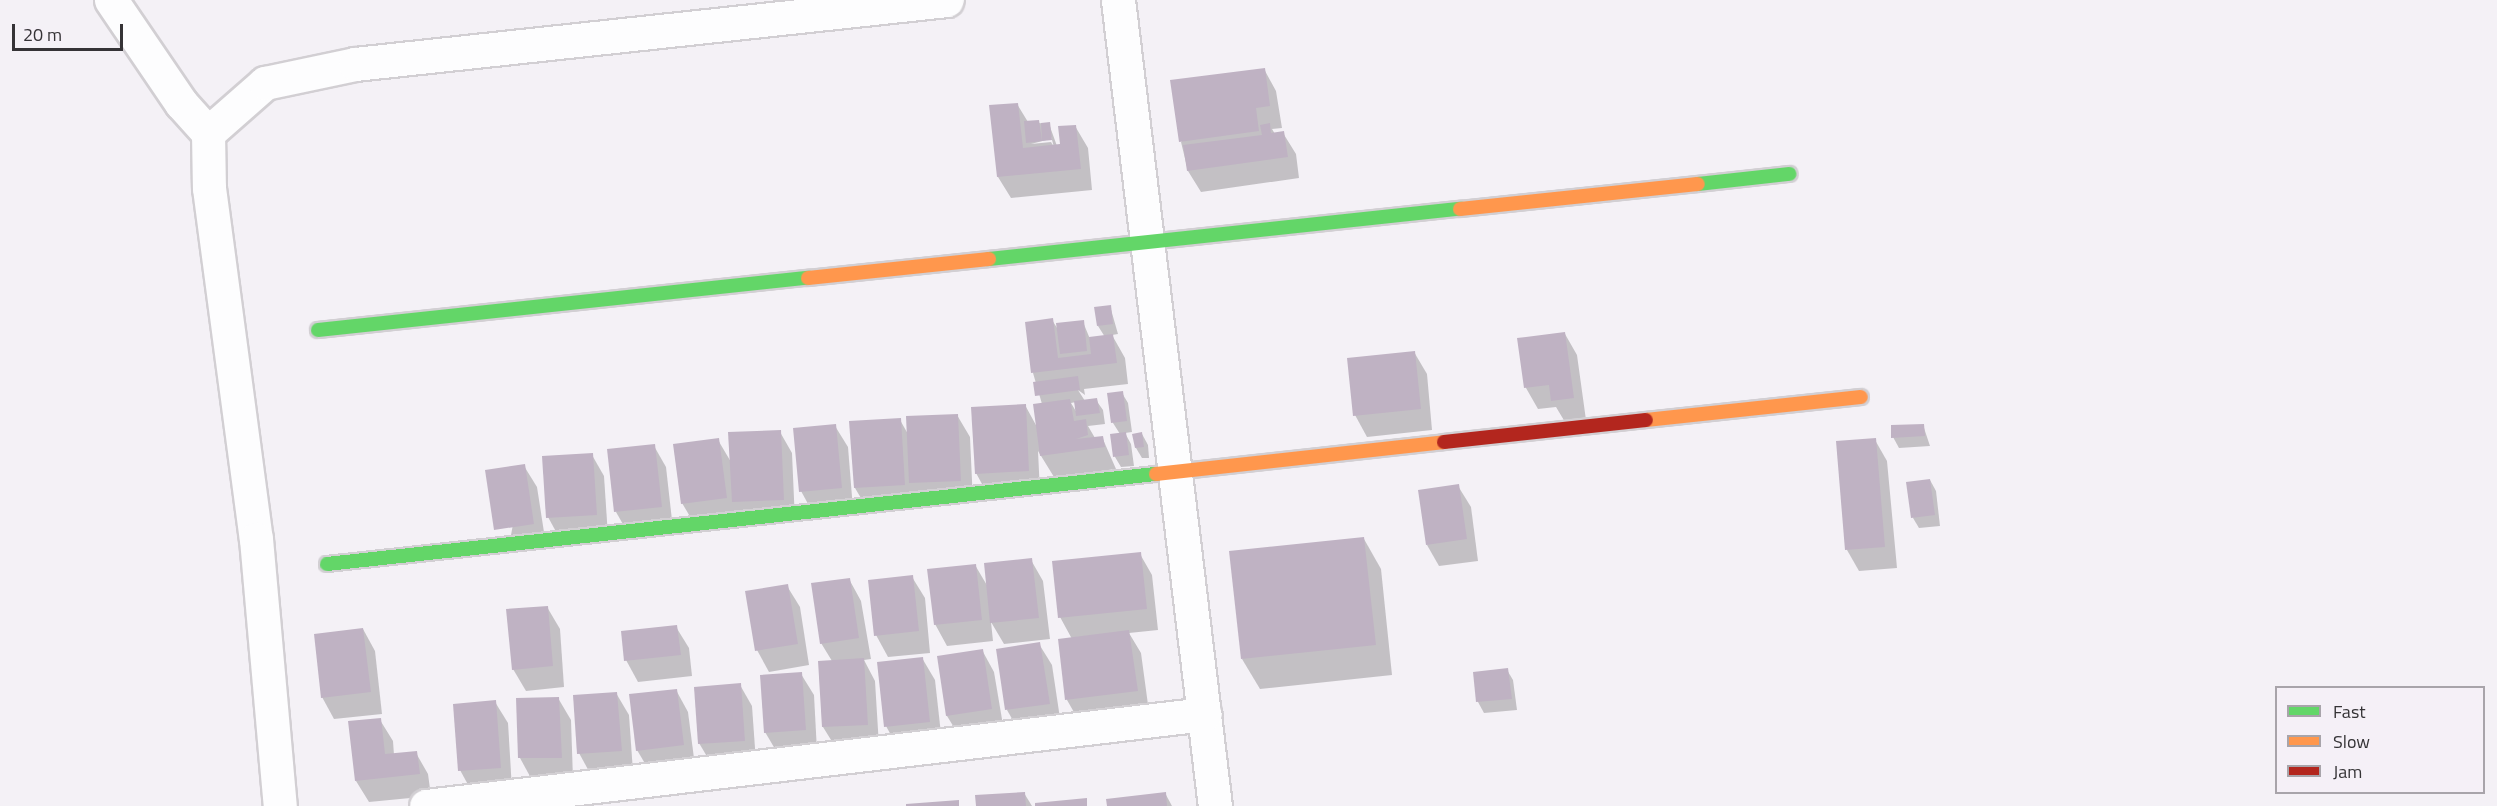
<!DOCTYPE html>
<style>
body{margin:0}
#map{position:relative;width:2497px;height:806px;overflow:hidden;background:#f4f1f6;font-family:"Titillium Web",sans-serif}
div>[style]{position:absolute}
.shadow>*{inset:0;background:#0003}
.building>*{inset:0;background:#bfb2c3}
.roads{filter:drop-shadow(2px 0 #d2cfd3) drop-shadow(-2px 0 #d2cfd3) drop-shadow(0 2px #d2cfd3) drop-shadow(0 -2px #d2cfd3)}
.street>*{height:33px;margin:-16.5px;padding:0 16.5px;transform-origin:16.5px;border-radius:16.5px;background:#fdfdfe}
.fast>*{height:14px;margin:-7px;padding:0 7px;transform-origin:7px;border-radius:7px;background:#63d668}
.slow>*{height:14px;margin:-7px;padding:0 7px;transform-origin:7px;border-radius:7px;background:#ff974d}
.jam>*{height:14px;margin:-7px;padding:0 7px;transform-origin:7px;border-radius:7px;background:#b3261e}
span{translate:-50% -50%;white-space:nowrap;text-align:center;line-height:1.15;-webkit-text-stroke:5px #f5f0f7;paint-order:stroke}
.legend{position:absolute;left:2275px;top:686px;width:210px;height:108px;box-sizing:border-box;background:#f5f0f7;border:2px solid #a8a4aa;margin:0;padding:8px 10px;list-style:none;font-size:18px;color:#353336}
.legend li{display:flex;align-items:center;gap:12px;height:30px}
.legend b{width:30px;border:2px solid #a8a4aa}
.scale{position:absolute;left:12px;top:24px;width:111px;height:27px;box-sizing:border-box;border:3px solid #353336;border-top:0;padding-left:8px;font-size:18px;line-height:21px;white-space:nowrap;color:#353336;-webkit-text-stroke:4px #f5f0f7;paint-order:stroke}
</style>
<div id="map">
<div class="shadow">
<i style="clip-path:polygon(1264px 69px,1276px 91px,1282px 128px,1272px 129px,1275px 134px,1283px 133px,1296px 154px,1299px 178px,1201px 192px,1188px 171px,1181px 142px)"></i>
<i style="clip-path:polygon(evenodd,1017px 104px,1028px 122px,1049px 124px,1057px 146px,1062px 145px,1075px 126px,1088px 148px,1092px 190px,1011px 198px,998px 177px,1017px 104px,1050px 133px,1054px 147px,1051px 142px,1031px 144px,1050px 139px,1050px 133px)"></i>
<i style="clip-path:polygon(evenodd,1110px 306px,1118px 334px,1112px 335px,1125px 358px,1128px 384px,1084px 389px,1085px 395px,1078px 390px,1085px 401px,1096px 400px,1103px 410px,1105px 424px,1088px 426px,1095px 438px,1102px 437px,1116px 469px,1054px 477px,1038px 451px,1040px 492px,988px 495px,976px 473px,1025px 405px,1037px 427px,1042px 404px,1033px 373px,1052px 320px,1059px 331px,1083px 322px,1090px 339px,1105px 337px,1098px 326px,1110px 306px,1076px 402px,1077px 413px,1071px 403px,1076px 402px)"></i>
<i style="clip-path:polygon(1565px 334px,1577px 355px,1586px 420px,1565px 422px,1556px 407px,1538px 409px,1526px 388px,1519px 339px)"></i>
<i style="clip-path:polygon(1414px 352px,1427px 374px,1432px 430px,1367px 437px,1355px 415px)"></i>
<i style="clip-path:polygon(1122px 393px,1128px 403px,1132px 432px,1125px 433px,1131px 444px,1134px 466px,1121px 467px,1115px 457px,1112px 435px,1120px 434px,1113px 423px,1109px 394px)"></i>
<i style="clip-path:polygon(957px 415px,970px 437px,973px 502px,868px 510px,855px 488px,851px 422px,900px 420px,908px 434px)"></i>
<i style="clip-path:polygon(1923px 425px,1930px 446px,1899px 448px,1893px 437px)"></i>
<i style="clip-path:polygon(835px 426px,848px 447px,853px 509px,813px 513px,801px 491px)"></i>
<i style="clip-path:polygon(780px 432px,792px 453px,795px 521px,695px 525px,682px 503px,718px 440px,731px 462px)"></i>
<i style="clip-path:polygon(1142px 434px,1148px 445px,1149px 458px,1142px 458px,1136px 448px)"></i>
<i style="clip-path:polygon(1875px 440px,1887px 461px,1897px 568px,1859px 571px,1847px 550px)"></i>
<i style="clip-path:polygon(654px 446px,666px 467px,673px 529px,628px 533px,616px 512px)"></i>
<i style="clip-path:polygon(592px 455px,604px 476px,608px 536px,560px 539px,548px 517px)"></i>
<i style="clip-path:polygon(524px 466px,537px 487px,546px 545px,508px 551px)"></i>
<i style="clip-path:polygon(1930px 480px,1936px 491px,1940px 526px,1919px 528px,1913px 518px)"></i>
<i style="clip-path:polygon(1458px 486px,1471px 507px,1478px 561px,1439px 566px,1427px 545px)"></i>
<i style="clip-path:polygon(1364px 539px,1381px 569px,1392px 675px,1260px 689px,1242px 659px)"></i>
<i style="clip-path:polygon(1140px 554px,1152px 575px,1158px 630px,1129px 633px,1141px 653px,1149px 712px,1079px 721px,1067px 700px,1072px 639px,1060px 617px)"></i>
<i style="clip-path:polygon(1031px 560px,1043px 581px,1050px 639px,1004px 644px,991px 622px,993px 641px,947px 646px,935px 624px,975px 565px,988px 587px)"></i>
<i style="clip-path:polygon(912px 577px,925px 598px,930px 653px,888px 657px,876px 635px)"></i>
<i style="clip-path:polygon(849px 579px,861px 601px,871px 659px,864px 660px,875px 681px,879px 746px,836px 748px,823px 727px,832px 661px,821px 643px)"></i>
<i style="clip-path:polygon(787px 586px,800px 607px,809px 665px,769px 672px,757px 650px)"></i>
<i style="clip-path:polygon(547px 607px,560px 629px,564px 687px,526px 691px,513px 669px)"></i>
<i style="clip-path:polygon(676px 627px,689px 648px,692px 676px,638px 682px,626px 660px)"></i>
<i style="clip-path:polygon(363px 629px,375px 651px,382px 714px,334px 719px,322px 697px)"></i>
<i style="clip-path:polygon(1039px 644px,1052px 665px,1061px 725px,1019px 731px,1007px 710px)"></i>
<i style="clip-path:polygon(982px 650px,994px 672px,1004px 731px,960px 737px,947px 716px,939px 657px)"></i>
<i style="clip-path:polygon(922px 658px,935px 680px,942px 743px,898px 748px,886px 726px)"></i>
<i style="clip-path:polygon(1507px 670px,1513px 680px,1517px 710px,1484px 713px,1478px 702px,1475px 673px)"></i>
<i style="clip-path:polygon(801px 674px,814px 695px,817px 751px,778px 754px,765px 732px)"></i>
<i style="clip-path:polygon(740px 685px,752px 706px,756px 762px,712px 765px,699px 743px)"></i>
<i style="clip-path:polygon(676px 690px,688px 712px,695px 766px,650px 772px,637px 750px)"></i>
<i style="clip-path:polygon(616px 693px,629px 715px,633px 772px,591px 775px,579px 753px)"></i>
<i style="clip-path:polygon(558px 698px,571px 720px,573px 779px,532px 780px,520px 758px,518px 700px)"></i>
<i style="clip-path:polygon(495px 702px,508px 723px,512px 789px,472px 792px,460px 770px)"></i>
<i style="clip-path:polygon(380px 720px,393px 741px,394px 755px,416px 753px,428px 774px,431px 796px,369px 802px,356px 781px)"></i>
<i style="clip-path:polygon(1024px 793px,1032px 806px,978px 806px)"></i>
<i style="clip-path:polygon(1165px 793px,1172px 806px,1109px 806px)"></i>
</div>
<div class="building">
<i style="clip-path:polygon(1265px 68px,1270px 106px,1256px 108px,1259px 131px,1179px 142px,1170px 80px)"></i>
<i style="clip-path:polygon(1018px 103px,1023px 148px,1060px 144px,1058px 126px,1076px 125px,1081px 169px,997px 177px,989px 105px)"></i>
<i style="clip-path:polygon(1039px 120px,1042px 141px,1026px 143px,1024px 121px)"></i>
<i style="clip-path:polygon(1050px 122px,1052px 140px,1042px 141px,1041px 123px)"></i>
<i style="clip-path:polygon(1270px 123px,1271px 133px,1284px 131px,1288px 157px,1187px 171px,1183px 145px,1262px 135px,1260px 125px)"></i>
<i style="clip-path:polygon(1111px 305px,1113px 324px,1097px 326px,1094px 307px)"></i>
<i style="clip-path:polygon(1053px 318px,1058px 358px,1091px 354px,1089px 337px,1113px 334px,1117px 363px,1031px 373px,1025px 322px)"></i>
<i style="clip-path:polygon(1084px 320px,1087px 351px,1060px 354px,1056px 323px)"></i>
<i style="clip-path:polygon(1565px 332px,1574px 398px,1551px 401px,1549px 385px,1524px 388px,1517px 338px)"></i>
<i style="clip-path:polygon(1415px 351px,1421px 409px,1353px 416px,1347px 358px)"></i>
<i style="clip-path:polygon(1078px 376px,1080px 390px,1035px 396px,1033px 382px)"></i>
<i style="clip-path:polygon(1123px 391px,1127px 421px,1111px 423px,1107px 393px)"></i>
<i style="clip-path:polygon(1097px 398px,1100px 413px,1076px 416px,1074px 401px)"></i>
<i style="clip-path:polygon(1070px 399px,1074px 421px,1086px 419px,1088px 435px,1076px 439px,1103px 436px,1105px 447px,1040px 456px,1033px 404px)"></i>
<i style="clip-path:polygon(1026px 404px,1029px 471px,975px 474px,971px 407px)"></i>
<i style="clip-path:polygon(958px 414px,961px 481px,909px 483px,906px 416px)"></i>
<i style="clip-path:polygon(901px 418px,905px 485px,854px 488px,849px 421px)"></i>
<i style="clip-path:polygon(836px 424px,842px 488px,799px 492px,793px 428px)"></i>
<i style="clip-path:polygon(1924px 424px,1925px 436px,1891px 438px,1891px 425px)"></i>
<i style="clip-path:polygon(781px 430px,784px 500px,732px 502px,728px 432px)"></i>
<i style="clip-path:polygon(1126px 432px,1129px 455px,1113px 457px,1110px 434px)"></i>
<i style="clip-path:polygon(1142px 432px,1144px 447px,1135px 448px,1132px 434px)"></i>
<i style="clip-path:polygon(719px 438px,727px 498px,681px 504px,673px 444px)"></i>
<i style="clip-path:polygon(1876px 438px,1885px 547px,1845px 550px,1836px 441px)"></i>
<i style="clip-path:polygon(655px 444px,662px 507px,614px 512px,607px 449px)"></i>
<i style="clip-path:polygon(593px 453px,597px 515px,546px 518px,542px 456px)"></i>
<i style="clip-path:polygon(525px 464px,534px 524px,494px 530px,485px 470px)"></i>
<i style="clip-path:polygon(1930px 479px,1935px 515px,1911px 518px,1906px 482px)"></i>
<i style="clip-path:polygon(1459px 484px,1467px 539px,1426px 545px,1418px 490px)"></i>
<i style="clip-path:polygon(1364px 537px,1376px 645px,1241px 659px,1229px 551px)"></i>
<i style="clip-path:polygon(1141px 552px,1147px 609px,1058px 618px,1052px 561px)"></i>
<i style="clip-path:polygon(1032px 558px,1039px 618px,990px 623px,984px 563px)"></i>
<i style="clip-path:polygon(976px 564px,982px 620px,934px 625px,927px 569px)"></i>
<i style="clip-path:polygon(913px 575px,919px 631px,874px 636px,868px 580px)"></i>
<i style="clip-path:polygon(850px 578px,859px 638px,820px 644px,811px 583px)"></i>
<i style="clip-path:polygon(788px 584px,798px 644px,755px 651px,745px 591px)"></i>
<i style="clip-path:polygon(548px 606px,553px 666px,512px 670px,506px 609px)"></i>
<i style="clip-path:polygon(677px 625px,681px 655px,624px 661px,621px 631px)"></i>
<i style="clip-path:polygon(363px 628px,371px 692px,321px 698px,314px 634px)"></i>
<i style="clip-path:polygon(1129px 630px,1138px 691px,1065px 700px,1058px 639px)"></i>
<i style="clip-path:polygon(1040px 642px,1050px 704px,1005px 710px,996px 649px)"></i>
<i style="clip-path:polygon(983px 649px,992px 709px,946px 716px,937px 656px)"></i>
<i style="clip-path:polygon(923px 657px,930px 722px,884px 727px,877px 662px)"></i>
<i style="clip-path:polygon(864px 658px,868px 725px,822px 727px,818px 661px)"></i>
<i style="clip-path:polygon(1508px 668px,1512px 699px,1476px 702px,1473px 672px)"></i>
<i style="clip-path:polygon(802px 672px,806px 730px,764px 733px,760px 675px)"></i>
<i style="clip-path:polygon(741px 683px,745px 741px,698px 744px,694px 687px)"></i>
<i style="clip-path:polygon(677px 689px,684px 745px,636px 751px,629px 694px)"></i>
<i style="clip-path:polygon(617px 692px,622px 751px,577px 754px,573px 695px)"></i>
<i style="clip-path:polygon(559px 697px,562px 758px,518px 758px,516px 698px)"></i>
<i style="clip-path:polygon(496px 700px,501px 768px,458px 771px,453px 704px)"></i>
<i style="clip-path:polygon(381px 718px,385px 754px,417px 751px,420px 774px,355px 781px,348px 721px)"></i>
<i style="clip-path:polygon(1025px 792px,1026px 806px,976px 806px,975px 795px)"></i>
<i style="clip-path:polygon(1166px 792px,1167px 806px,1107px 806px,1106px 799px)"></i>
<i style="clip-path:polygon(1087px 798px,1087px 806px,1035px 806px,1035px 803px)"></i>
<i style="clip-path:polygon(959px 800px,959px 806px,906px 806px,906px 804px)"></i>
</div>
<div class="roads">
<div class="street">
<i style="left:111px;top:0;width:125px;rotate:55.8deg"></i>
<i style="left:181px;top:103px;width:40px;rotate:48deg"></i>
<i style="left:208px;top:133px;width:55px;rotate:89deg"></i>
<i style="left:209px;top:188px;width:354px;rotate:82.4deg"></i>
<i style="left:256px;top:539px;width:268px;rotate:84.9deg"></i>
<i style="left:1118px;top:0;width:812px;rotate:83.14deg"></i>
<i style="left:208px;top:133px;width:76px;rotate:-41.3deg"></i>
<i style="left:265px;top:83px;width:92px;rotate:-11.9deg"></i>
<i style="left:355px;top:64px;width:595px;rotate:-6.17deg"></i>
<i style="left:426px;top:806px;width:784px;rotate:-6.74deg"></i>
</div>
<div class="fast">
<i style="left:1698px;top:184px;width:92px;rotate:-6.3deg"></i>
<i style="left:989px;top:259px;width:474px;rotate:-6.1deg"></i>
<i style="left:318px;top:330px;width:493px;rotate:-6.1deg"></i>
<i style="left:327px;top:564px;width:834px;rotate:-6.2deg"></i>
</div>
<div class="slow">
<i style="left:1460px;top:209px;width:239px;rotate:-6deg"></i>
<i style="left:808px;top:278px;width:182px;rotate:-6deg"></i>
<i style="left:1646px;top:420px;width:216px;rotate:-6.1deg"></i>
<i style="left:1156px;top:474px;width:290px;rotate:-6.3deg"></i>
</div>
<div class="jam">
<i style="left:1444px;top:442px;width:203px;rotate:-6.2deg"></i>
</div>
</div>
<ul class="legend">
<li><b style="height:8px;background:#63d668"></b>Fast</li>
<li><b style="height:8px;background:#ff974d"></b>Slow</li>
<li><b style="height:8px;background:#b3261e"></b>Jam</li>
</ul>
<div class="scale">20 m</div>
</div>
